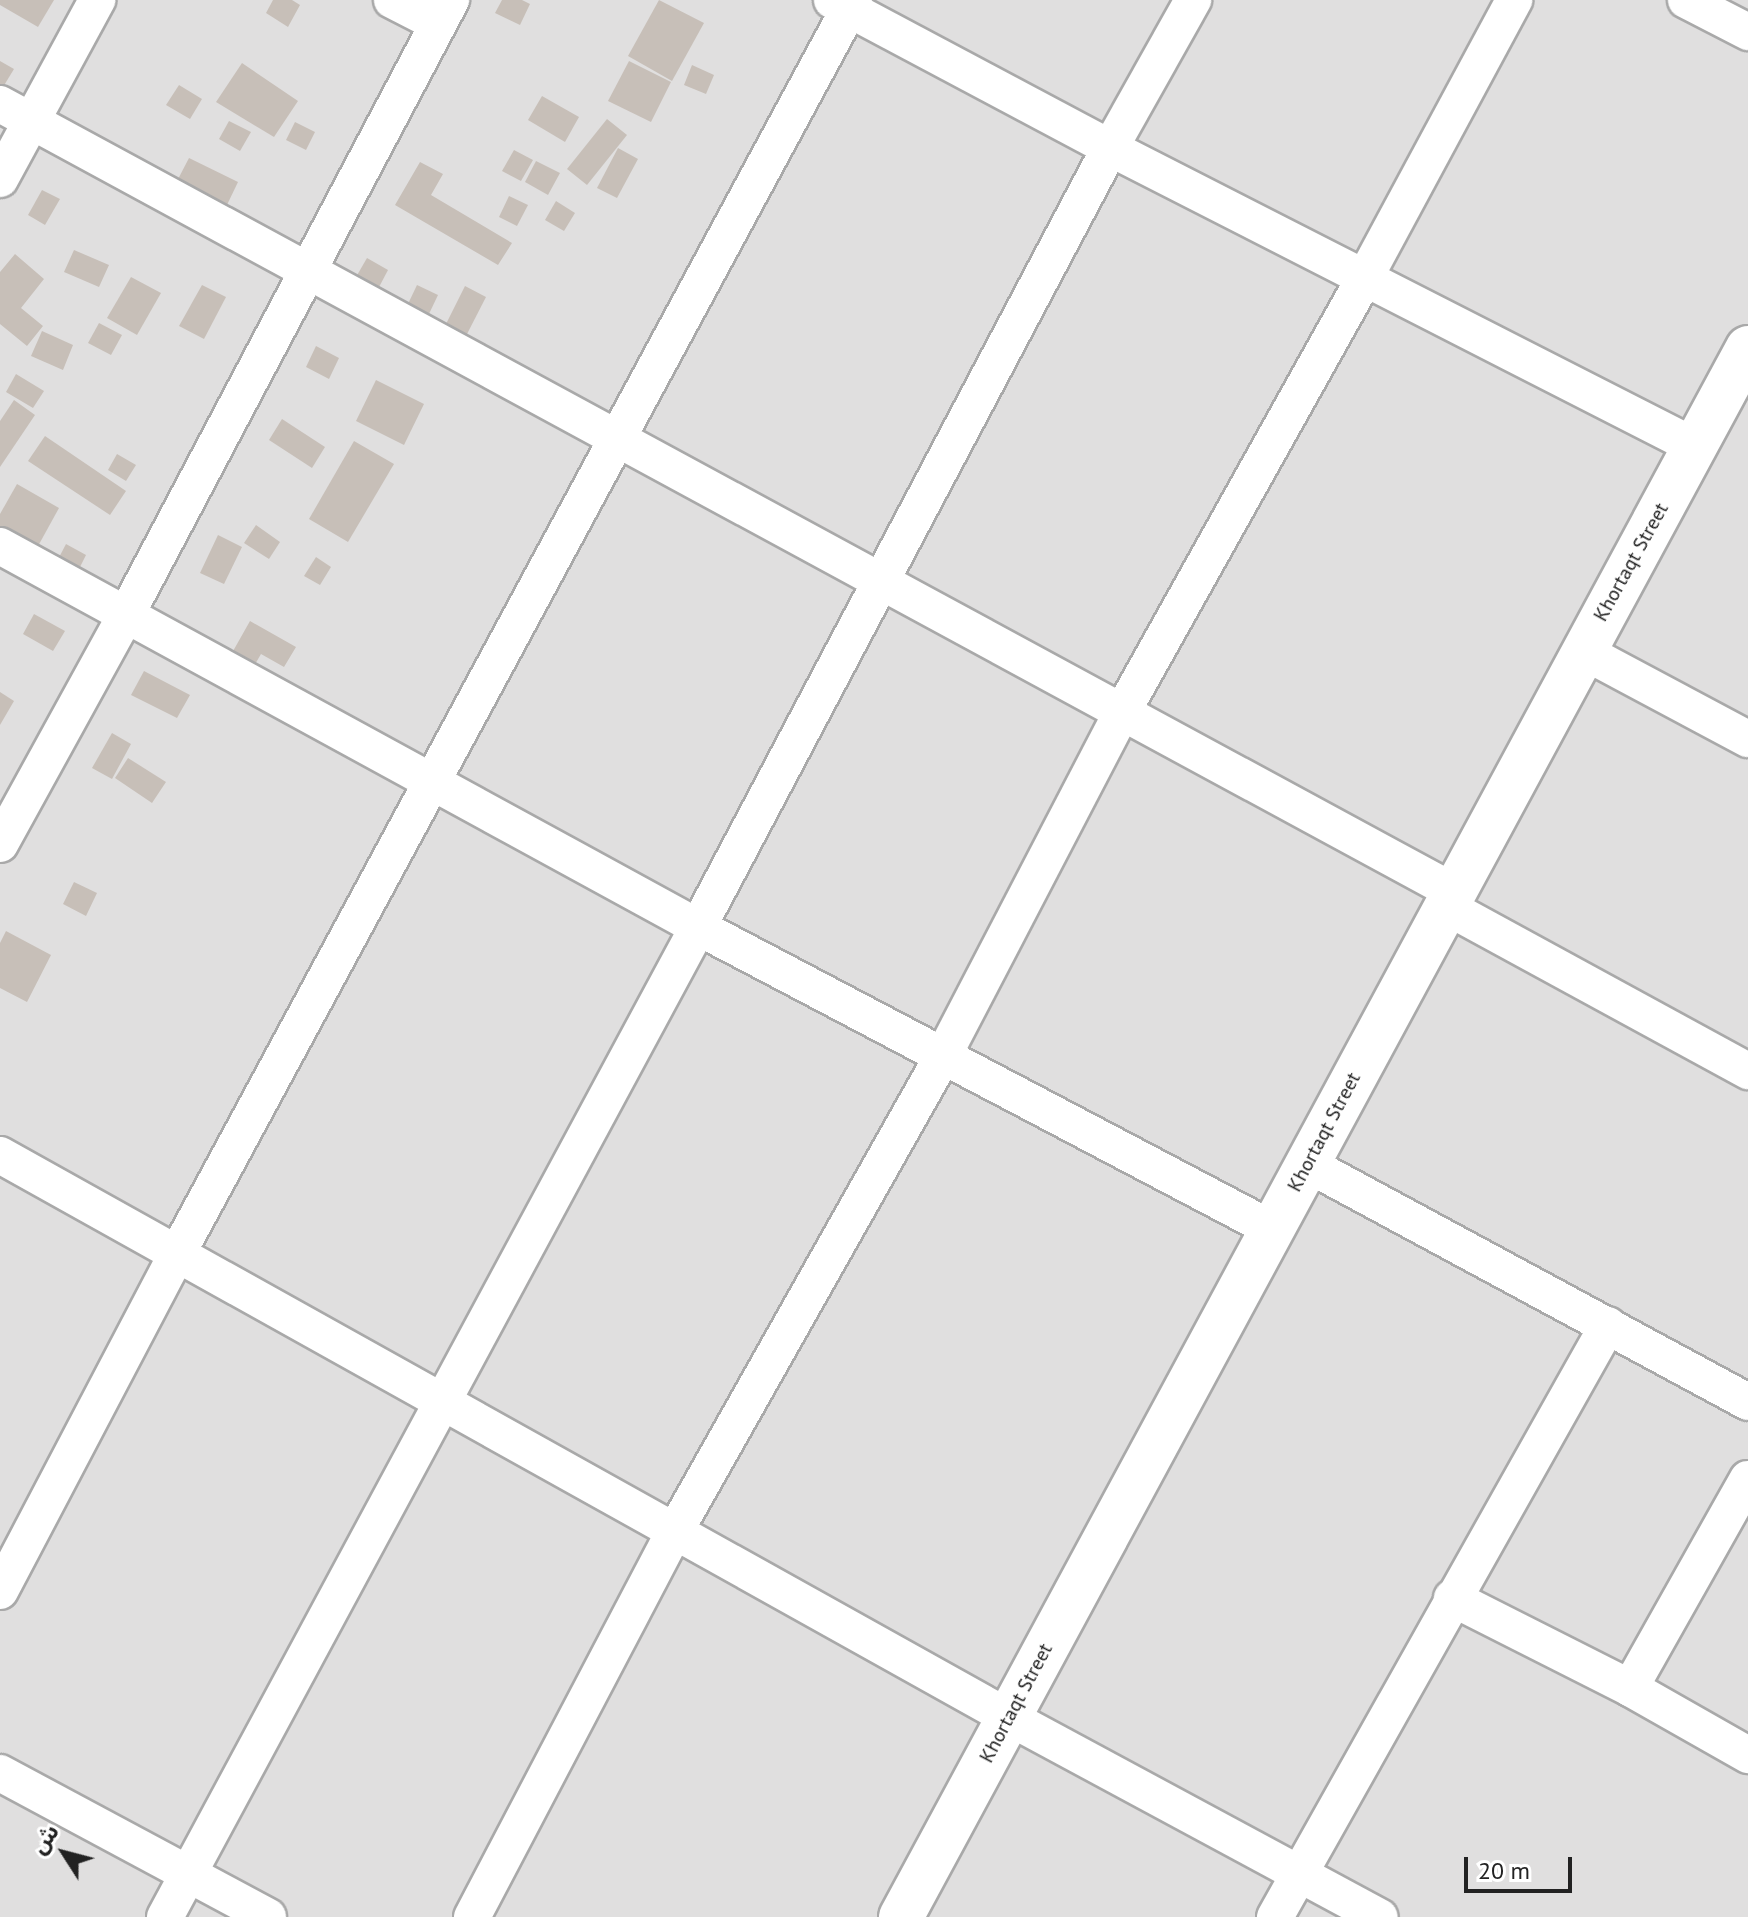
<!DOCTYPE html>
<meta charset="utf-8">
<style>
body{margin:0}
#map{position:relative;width:1748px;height:1917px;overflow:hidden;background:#f2efe9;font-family:"PT Sans","Noto Sans Arabic",sans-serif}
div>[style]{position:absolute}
.residential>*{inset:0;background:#e0dfdf}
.building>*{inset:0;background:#c7bfb8}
.roads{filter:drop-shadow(2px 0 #a9a9a9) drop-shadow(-2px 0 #a9a9a9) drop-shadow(0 2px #a9a9a9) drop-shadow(0 -2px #a9a9a9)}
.minor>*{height:36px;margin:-18px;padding:0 18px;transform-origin:18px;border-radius:18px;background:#fff}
.tertiary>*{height:44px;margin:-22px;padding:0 22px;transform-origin:22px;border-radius:22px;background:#fff}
span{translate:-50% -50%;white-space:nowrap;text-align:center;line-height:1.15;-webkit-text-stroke:7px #fff;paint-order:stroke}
.street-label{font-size:20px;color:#222}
.north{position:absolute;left:24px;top:1813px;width:80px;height:80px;-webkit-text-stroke:6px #fff;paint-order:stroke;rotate:306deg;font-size:22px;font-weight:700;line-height:32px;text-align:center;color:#222}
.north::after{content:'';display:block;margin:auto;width:28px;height:36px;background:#222;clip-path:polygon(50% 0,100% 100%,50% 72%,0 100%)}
.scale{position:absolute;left:1464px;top:1857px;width:108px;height:36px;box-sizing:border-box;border:4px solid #222;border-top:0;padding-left:10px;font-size:24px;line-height:28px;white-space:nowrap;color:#222;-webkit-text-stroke:6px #fff;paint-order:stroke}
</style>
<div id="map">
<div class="residential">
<i style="clip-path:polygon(0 0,1748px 0,1748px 1917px,0 1917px)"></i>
</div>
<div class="building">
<i style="clip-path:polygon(0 0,54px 0,38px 27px,0 5px)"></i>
<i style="clip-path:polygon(273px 0,292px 0,300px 5px,288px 27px,266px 13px)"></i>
<i style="clip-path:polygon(502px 0,522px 0,530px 4px,520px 25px,495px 13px)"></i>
<i style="clip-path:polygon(659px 0,704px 23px,672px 81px,628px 56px)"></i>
<i style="clip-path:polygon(0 61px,14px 69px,0 92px)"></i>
<i style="clip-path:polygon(629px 61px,671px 82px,651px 122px,608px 101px)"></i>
<i style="clip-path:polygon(242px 63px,298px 101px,274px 137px,216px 102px)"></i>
<i style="clip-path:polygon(692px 65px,714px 75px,706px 94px,684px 85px)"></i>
<i style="clip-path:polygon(179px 85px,202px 99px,190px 119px,166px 105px)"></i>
<i style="clip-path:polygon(542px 96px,579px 117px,565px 142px,528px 120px)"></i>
<i style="clip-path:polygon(607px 119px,627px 135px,587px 185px,567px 169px)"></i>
<i style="clip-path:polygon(229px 121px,251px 132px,240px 151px,219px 139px)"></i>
<i style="clip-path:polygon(295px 122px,315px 132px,306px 150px,286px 140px)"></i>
<i style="clip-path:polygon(618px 148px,638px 159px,617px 198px,597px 188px)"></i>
<i style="clip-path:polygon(514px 150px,533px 160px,521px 181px,502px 171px)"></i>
<i style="clip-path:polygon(189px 158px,238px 182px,226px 207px,176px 183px)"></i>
<i style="clip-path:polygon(536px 161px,560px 173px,548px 195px,525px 182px)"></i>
<i style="clip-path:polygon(420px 162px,443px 174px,431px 195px,512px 243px,498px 265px,395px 205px)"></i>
<i style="clip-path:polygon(42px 190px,60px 199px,45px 225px,28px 215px)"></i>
<i style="clip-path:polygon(509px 196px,528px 205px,517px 226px,499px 217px)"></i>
<i style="clip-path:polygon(556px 201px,575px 213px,564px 231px,545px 220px)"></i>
<i style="clip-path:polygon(74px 250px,109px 265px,99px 287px,64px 272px)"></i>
<i style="clip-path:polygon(15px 254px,44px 279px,21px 308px,43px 326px,27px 346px,0 324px,0 272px)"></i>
<i style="clip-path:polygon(367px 258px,388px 270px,378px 289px,356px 277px)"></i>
<i style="clip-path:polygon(131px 277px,161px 293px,137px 335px,107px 318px)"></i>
<i style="clip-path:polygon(202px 285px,226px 297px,204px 339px,179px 326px)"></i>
<i style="clip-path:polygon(417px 285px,438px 295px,428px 316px,407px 306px)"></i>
<i style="clip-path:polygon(465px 286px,486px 297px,466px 336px,445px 326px)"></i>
<i style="clip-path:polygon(99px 323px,122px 335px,111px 355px,88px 343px)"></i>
<i style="clip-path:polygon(42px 331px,73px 345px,63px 370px,31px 356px)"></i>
<i style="clip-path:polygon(316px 346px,339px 358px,329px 379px,306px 367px)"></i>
<i style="clip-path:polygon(16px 374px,44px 391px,33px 408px,6px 392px)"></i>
<i style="clip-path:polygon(376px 380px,424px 404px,404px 445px,356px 421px)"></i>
<i style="clip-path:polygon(14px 400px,35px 415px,0 467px,0 421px)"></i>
<i style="clip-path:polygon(282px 419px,325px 447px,312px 468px,269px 440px)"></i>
<i style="clip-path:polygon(45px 436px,126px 491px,110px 515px,28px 461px)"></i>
<i style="clip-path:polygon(354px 441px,394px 464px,348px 542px,309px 519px)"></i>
<i style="clip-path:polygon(117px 454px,136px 465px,126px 481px,108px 470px)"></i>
<i style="clip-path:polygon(17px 484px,59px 508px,32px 557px,0 540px,0 514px)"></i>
<i style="clip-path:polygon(256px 525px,280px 542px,269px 559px,244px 543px)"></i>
<i style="clip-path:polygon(218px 535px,242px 547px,224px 584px,200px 573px)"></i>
<i style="clip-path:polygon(66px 544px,86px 555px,75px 577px,54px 567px)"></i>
<i style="clip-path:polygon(316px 557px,331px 567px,320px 585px,304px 576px)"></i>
<i style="clip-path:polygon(34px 614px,65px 631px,53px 651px,23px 634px)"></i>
<i style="clip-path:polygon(250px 621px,296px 647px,284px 667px,261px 654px,250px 673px,228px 660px)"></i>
<i style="clip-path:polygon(144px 671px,190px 695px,177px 718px,131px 695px)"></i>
<i style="clip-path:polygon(0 692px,14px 701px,0 725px)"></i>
<i style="clip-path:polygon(112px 733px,131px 744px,112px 779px,92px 768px)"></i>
<i style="clip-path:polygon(128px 758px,166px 782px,152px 803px,115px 778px)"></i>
<i style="clip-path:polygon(74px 882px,97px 893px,86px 916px,63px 904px)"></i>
<i style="clip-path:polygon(6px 931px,51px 955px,27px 1002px,0 988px,0 943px)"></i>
</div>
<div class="roads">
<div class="minor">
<i style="left:392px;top:0;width:51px;rotate:27.1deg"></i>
<i style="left:832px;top:0;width:315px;rotate:28deg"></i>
<i style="left:1110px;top:148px;width:656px;rotate:27.03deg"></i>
<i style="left:1686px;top:0;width:70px;rotate:27.3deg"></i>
<i style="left:0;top:104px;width:1656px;rotate:28.45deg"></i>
<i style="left:0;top:179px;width:204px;rotate:-61.5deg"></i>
<i style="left:0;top:546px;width:795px;rotate:28.63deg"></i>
<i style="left:698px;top:927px;width:649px;rotate:27.75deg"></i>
<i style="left:1583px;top:651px;width:187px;rotate:28.1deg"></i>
<i style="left:0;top:844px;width:261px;rotate:-61.2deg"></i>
<i style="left:126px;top:615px;width:696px;rotate:-62.15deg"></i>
<i style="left:1447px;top:907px;width:343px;rotate:28.6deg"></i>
<i style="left:0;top:1155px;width:1154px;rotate:29.14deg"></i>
<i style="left:1008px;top:1717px;width:422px;rotate:28.3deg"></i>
<i style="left:1307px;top:1164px;width:501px;rotate:28.35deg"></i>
<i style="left:0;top:1591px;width:381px;rotate:-62.3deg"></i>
<i style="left:177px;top:1254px;width:1425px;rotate:-61.64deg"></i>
<i style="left:1452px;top:1598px;width:199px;rotate:26.8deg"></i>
<i style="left:1630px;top:1688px;width:136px;rotate:29.6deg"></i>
<i style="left:1630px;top:1688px;width:240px;rotate:-60.6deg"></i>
<i style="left:0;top:1773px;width:304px;rotate:28.2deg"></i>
<i style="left:165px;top:1917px;width:1124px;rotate:-61.7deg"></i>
<i style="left:698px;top:927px;width:881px;rotate:-62.13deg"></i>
<i style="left:1110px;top:148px;width:170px;rotate:-60.7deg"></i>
<i style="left:472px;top:1917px;width:436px;rotate:-62.3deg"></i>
<i style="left:675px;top:1531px;width:545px;rotate:-60.57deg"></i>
<i style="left:943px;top:1056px;width:386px;rotate:-62.5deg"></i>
<i style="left:1121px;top:714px;width:498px;rotate:-60.8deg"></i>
<i style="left:1364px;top:279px;width:317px;rotate:-61.7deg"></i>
<i style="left:1275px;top:1917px;width:679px;rotate:-60.64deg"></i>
</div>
<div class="tertiary">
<i style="left:901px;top:1917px;width:1783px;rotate:-61.64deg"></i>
</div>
</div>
<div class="street-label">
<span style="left:1631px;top:562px;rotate:-61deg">Khortaqt Street</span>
<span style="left:1324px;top:1132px;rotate:-62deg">Khortaqt Street</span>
<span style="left:1016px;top:1703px;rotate:-62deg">Khortaqt Street</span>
</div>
<div class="north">ش</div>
<div class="scale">20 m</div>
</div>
